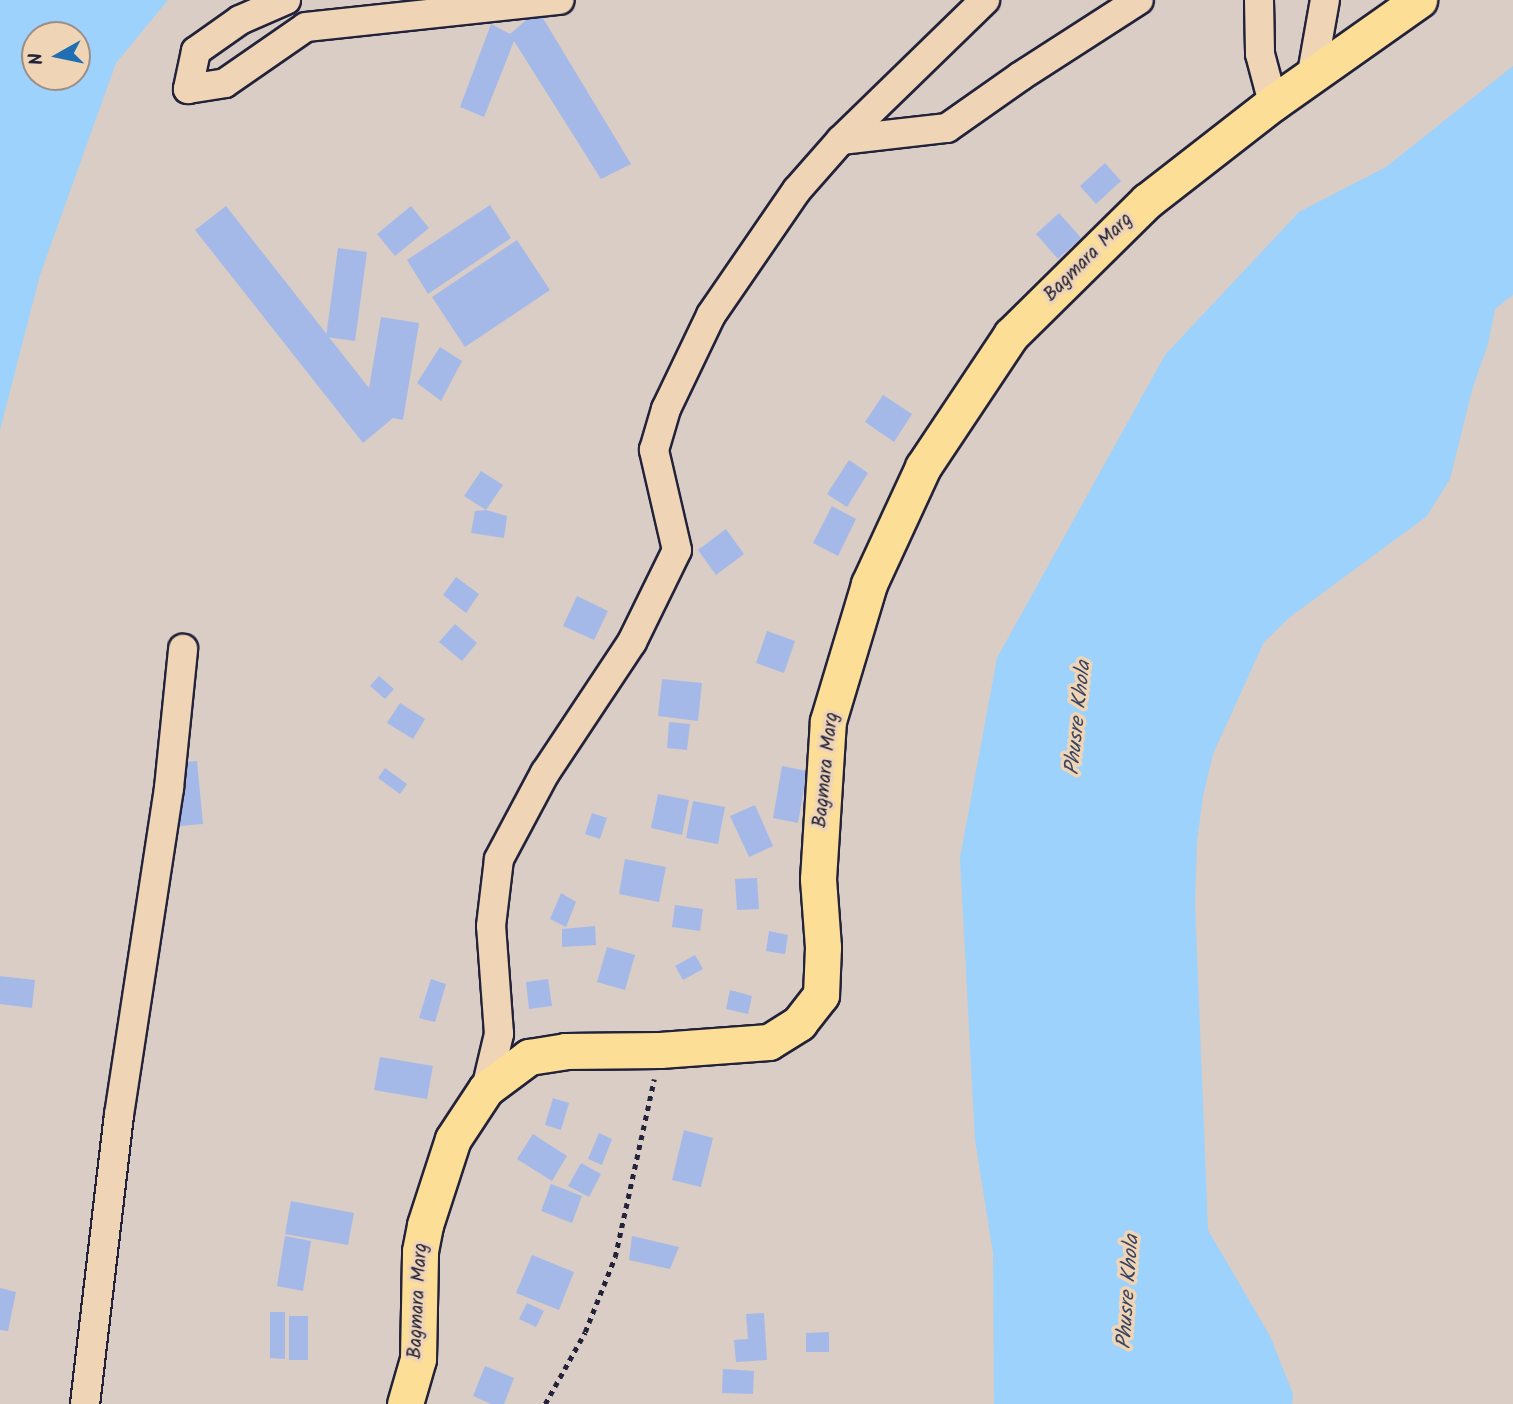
<!DOCTYPE html>
<style>
body{margin:0}
#map{position:relative;width:1513px;height:1404px;overflow:hidden;background:#d9cdc5;font-family:Kalam,sans-serif}
div>[style]{position:absolute}
.water>*{inset:0;background:#9cd2fb}
.building>*{inset:0;background:#a5b9e8}
.path>*{height:4.5px;margin-top:-2.25px;transform-origin:0;background:repeating-linear-gradient(90deg,#22223b 0 5px,transparent 0 10px)}
.roads{filter:drop-shadow(2px 0 #22223b) drop-shadow(-2px 0 #22223b) drop-shadow(0 2px #22223b) drop-shadow(0 -2px #22223b)}
.minor>*{height:28px;margin:-14px;padding:0 14px;transform-origin:14px;border-radius:14px;background:#efd5b6}
.major>*{height:35px;margin:-17.5px;padding:0 17.5px;transform-origin:17.5px;border-radius:17.5px;background:#fdde96}
span{translate:-50% -50%;white-space:nowrap;text-align:center;line-height:1.15;-webkit-text-stroke:7px #efd5b6;paint-order:stroke}
.street-label{font-size:19px;color:#22223b}
.water-label{font-size:21px;color:#3a4561;font-style:italic}
.north{position:absolute;left:21px;top:21px;width:70px;height:70px;box-sizing:border-box;background:#efd5b6;border:2px solid #9d8d85;border-radius:50%;rotate:261deg;font-size:19px;font-weight:700;line-height:28px;text-align:center;color:#22223b}
.north::after{content:'';display:block;margin:auto;width:24px;height:32px;background:#1f6fb2;clip-path:polygon(50% 0,100% 100%,50% 72%,0 100%)}
</style>
<div id="map">
<div class="water">
<i style="clip-path:polygon(evenodd,0 0,168px 0,116px 63px,40px 275px,0 430px,0 0,77px 35px,77px 77px,35px 77px,35px 35px,77px 35px)"></i>
<i style="clip-path:polygon(1513px 66px,1513px 295px,1495px 309px,1488px 344px,1472px 390px,1450px 479px,1427px 516px,1290px 617px,1264px 642px,1213px 754px,1203px 796px,1197px 841px,1195px 903px,1208px 1230px,1270px 1336px,1293px 1394px,1292px 1404px,994px 1404px,993px 1253px,975px 1140px,960px 858px,997px 658px,1165px 355px,1299px 212px,1386px 167px)"></i>
</div>
<div class="building">
<i style="clip-path:polygon(538px 10px,631px 164px,601px 179px,514px 41px,484px 117px,460px 107px,491px 24px,510px 34px)"></i>
<i style="clip-path:polygon(1105px 163px,1121px 181px,1096px 204px,1080px 186px)"></i>
<i style="clip-path:polygon(490px 205px,511px 238px,428px 294px,407px 260px)"></i>
<i style="clip-path:polygon(226px 206px,369px 388px,381px 317px,419px 323px,403px 420px,393px 418px,363px 443px,195px 230px)"></i>
<i style="clip-path:polygon(411px 206px,429px 228px,395px 256px,377px 234px)"></i>
<i style="clip-path:polygon(1059px 213px,1081px 238px,1058px 259px,1036px 234px)"></i>
<i style="clip-path:polygon(517px 240px,550px 290px,465px 347px,432px 297px)"></i>
<i style="clip-path:polygon(338px 248px,367px 252px,355px 341px,326px 337px)"></i>
<i style="clip-path:polygon(440px 347px,462px 361px,441px 401px,417px 383px)"></i>
<i style="clip-path:polygon(883px 395px,912px 414px,894px 442px,865px 422px)"></i>
<i style="clip-path:polygon(849px 460px,868px 473px,847px 507px,827px 494px)"></i>
<i style="clip-path:polygon(481px 471px,503px 485px,486px 510px,464px 496px)"></i>
<i style="clip-path:polygon(832px 506px,856px 519px,838px 556px,813px 543px)"></i>
<i style="clip-path:polygon(486px 510px,507px 516px,504px 538px,471px 533px,475px 511px)"></i>
<i style="clip-path:polygon(726px 529px,744px 554px,716px 575px,698px 550px)"></i>
<i style="clip-path:polygon(456px 577px,479px 594px,466px 613px,443px 595px)"></i>
<i style="clip-path:polygon(577px 596px,608px 611px,594px 640px,563px 626px)"></i>
<i style="clip-path:polygon(455px 624px,477px 643px,462px 661px,439px 642px)"></i>
<i style="clip-path:polygon(767px 631px,795px 641px,784px 673px,756px 663px)"></i>
<i style="clip-path:polygon(379px 676px,394px 689px,385px 699px,370px 686px)"></i>
<i style="clip-path:polygon(662px 679px,702px 683px,698px 721px,658px 716px)"></i>
<i style="clip-path:polygon(400px 703px,425px 719px,413px 739px,387px 723px)"></i>
<i style="clip-path:polygon(669px 722px,690px 724px,687px 750px,667px 748px)"></i>
<i style="clip-path:polygon(197px 761px,203px 824px,180px 826px,175px 763px)"></i>
<i style="clip-path:polygon(782px 766px,807px 771px,798px 823px,773px 818px)"></i>
<i style="clip-path:polygon(385px 768px,407px 784px,400px 794px,378px 778px)"></i>
<i style="clip-path:polygon(658px 794px,689px 800px,682px 835px,651px 828px)"></i>
<i style="clip-path:polygon(693px 801px,725px 807px,718px 844px,686px 838px)"></i>
<i style="clip-path:polygon(755px 805px,773px 846px,749px 857px,730px 816px)"></i>
<i style="clip-path:polygon(592px 813px,607px 818px,600px 839px,585px 834px)"></i>
<i style="clip-path:polygon(625px 859px,666px 867px,659px 902px,619px 894px)"></i>
<i style="clip-path:polygon(757px 878px,759px 909px,737px 910px,735px 879px)"></i>
<i style="clip-path:polygon(561px 893px,576px 902px,566px 927px,550px 919px)"></i>
<i style="clip-path:polygon(675px 905px,703px 909px,700px 931px,672px 927px)"></i>
<i style="clip-path:polygon(595px 926px,596px 945px,562px 947px,562px 929px)"></i>
<i style="clip-path:polygon(769px 931px,788px 935px,785px 954px,766px 951px)"></i>
<i style="clip-path:polygon(607px 947px,635px 955px,625px 990px,597px 982px)"></i>
<i style="clip-path:polygon(695px 955px,703px 969px,683px 980px,675px 966px)"></i>
<i style="clip-path:polygon(0 976px,35px 980px,32px 1008px,0 1004px)"></i>
<i style="clip-path:polygon(431px 979px,446px 984px,435px 1022px,419px 1018px)"></i>
<i style="clip-path:polygon(548px 979px,552px 1006px,529px 1009px,526px 982px)"></i>
<i style="clip-path:polygon(730px 990px,752px 996px,748px 1014px,726px 1009px)"></i>
<i style="clip-path:polygon(380px 1057px,433px 1066px,427px 1099px,374px 1090px)"></i>
<i style="clip-path:polygon(553px 1098px,569px 1103px,561px 1130px,545px 1125px)"></i>
<i style="clip-path:polygon(684px 1130px,713px 1138px,701px 1187px,672px 1180px)"></i>
<i style="clip-path:polygon(599px 1133px,612px 1139px,602px 1165px,588px 1159px)"></i>
<i style="clip-path:polygon(533px 1134px,567px 1156px,552px 1181px,517px 1159px)"></i>
<i style="clip-path:polygon(581px 1163px,601px 1174px,589px 1197px,568px 1186px)"></i>
<i style="clip-path:polygon(551px 1184px,582px 1196px,572px 1223px,541px 1211px)"></i>
<i style="clip-path:polygon(291px 1201px,354px 1213px,348px 1245px,285px 1234px)"></i>
<i style="clip-path:polygon(285px 1236px,311px 1241px,303px 1291px,277px 1286px)"></i>
<i style="clip-path:polygon(632px 1236px,679px 1247px,670px 1269px,629px 1260px)"></i>
<i style="clip-path:polygon(532px 1255px,574px 1272px,559px 1310px,516px 1293px)"></i>
<i style="clip-path:polygon(0 1288px,16px 1292px,8px 1331px,0 1330px)"></i>
<i style="clip-path:polygon(527px 1303px,544px 1311px,536px 1327px,519px 1319px)"></i>
<i style="clip-path:polygon(270px 1312px,285px 1312px,285px 1359px,270px 1358px)"></i>
<i style="clip-path:polygon(764px 1313px,767px 1360px,736px 1362px,734px 1340px,748px 1339px,746px 1314px)"></i>
<i style="clip-path:polygon(289px 1316px,308px 1316px,308px 1360px,289px 1360px)"></i>
<i style="clip-path:polygon(829px 1332px,829px 1352px,806px 1352px,806px 1333px)"></i>
<i style="clip-path:polygon(485px 1366px,514px 1378px,504px 1404px,491px 1404px,473px 1396px)"></i>
<i style="clip-path:polygon(723px 1369px,754px 1371px,753px 1394px,722px 1393px)"></i>
</div>
<div class="path">
<i style="left:545px;top:1404px;width:82px;rotate:-60.9deg"></i>
<i style="left:585px;top:1332px;width:81px;rotate:-68.2deg"></i>
<i style="left:615px;top:1257px;width:182px;rotate:-77.6deg"></i>
</div>
<div class="roads">
<div class="minor">
<i style="left:286px;top:0;width:50px;rotate:156.5deg"></i>
<i style="left:240px;top:20px;width:54px;rotate:144.8deg"></i>
<i style="left:196px;top:51px;width:39px;rotate:102deg"></i>
<i style="left:188px;top:89px;width:37px;rotate:-9deg"></i>
<i style="left:225px;top:83px;width:98px;rotate:-34.7deg"></i>
<i style="left:306px;top:27px;width:255px;rotate:-6.1deg"></i>
<i style="left:1259px;top:0;width:54px;rotate:88.9deg"></i>
<i style="left:1260px;top:54px;width:51px;rotate:75.1deg"></i>
<i style="left:1311px;top:79px;width:80px;rotate:-80deg"></i>
<i style="left:841px;top:140px;width:107px;rotate:-6.5deg"></i>
<i style="left:947px;top:128px;width:90px;rotate:-35.1deg"></i>
<i style="left:1021px;top:76px;width:140px;rotate:-32.8deg"></i>
<i style="left:486px;top:1089px;width:57px;rotate:-76.7deg"></i>
<i style="left:499px;top:1034px;width:108px;rotate:-94.2deg"></i>
<i style="left:491px;top:926px;width:67px;rotate:-83.2deg"></i>
<i style="left:499px;top:859px;width:98px;rotate:-61.9deg"></i>
<i style="left:545px;top:773px;width:157px;rotate:-56.4deg"></i>
<i style="left:632px;top:642px;width:102px;rotate:-63.9deg"></i>
<i style="left:677px;top:550px;width:103px;rotate:-103deg"></i>
<i style="left:654px;top:450px;width:43px;rotate:-73.7deg"></i>
<i style="left:666px;top:409px;width:104px;rotate:-64.4deg"></i>
<i style="left:711px;top:315px;width:152px;rotate:-55.5deg"></i>
<i style="left:797px;top:190px;width:67px;rotate:-48.7deg"></i>
<i style="left:841px;top:140px;width:201px;rotate:-44.2deg"></i>
<i style="left:85px;top:1404px;width:291px;rotate:-83.3deg"></i>
<i style="left:119px;top:1115px;width:331px;rotate:-81.3deg"></i>
<i style="left:169px;top:788px;width:140px;rotate:-84.2deg"></i>
</div>
<div class="major">
<i style="left:405px;top:1404px;width:47px;rotate:-73.9deg"></i>
<i style="left:418px;top:1359px;width:108px;rotate:-88.9deg"></i>
<i style="left:420px;top:1251px;width:26px;rotate:-79deg"></i>
<i style="left:425px;top:1225px;width:90px;rotate:-72deg"></i>
<i style="left:453px;top:1139px;width:60px;rotate:-56.6deg"></i>
<i style="left:486px;top:1089px;width:54px;rotate:-36.7deg"></i>
<i style="left:529px;top:1057px;width:36px;rotate:-9deg"></i>
<i style="left:565px;top:1051px;width:95px;rotate:-0.6deg"></i>
<i style="left:660px;top:1050px;width:109px;rotate:-4.2deg"></i>
<i style="left:769px;top:1042px;width:36px;rotate:-32deg"></i>
<i style="left:799px;top:1023px;width:36px;rotate:-52deg"></i>
<i style="left:821px;top:995px;width:48px;rotate:-87.6deg"></i>
<i style="left:823px;top:947px;width:68px;rotate:-94.2deg"></i>
<i style="left:818px;top:879px;width:158px;rotate:-86.4deg"></i>
<i style="left:828px;top:721px;width:143px;rotate:-73.3deg"></i>
<i style="left:869px;top:584px;width:129px;rotate:-65.2deg"></i>
<i style="left:923px;top:467px;width:159px;rotate:-56.3deg"></i>
<i style="left:1011px;top:335px;width:191px;rotate:-44.6deg"></i>
<i style="left:1147px;top:201px;width:160px;rotate:-37.9deg"></i>
<i style="left:1273px;top:103px;width:179px;rotate:-35.2deg"></i>
</div>
</div>
<div class="street-label">
<span style="left:1089px;top:258px;rotate:-45deg">Bagmara Marg</span>
<span style="left:827px;top:770px;rotate:-84deg">Bagmara Marg</span>
<span style="left:419px;top:1301px;rotate:-87deg">Bagmara Marg</span>
</div>
<div class="water-label">
<span style="left:1079px;top:718px;rotate:-84deg">Phusre Khola</span>
<span style="left:1129px;top:1292px;rotate:-86deg">Phusre Khola</span>
</div>
<div class="north">N</div>
</div>
